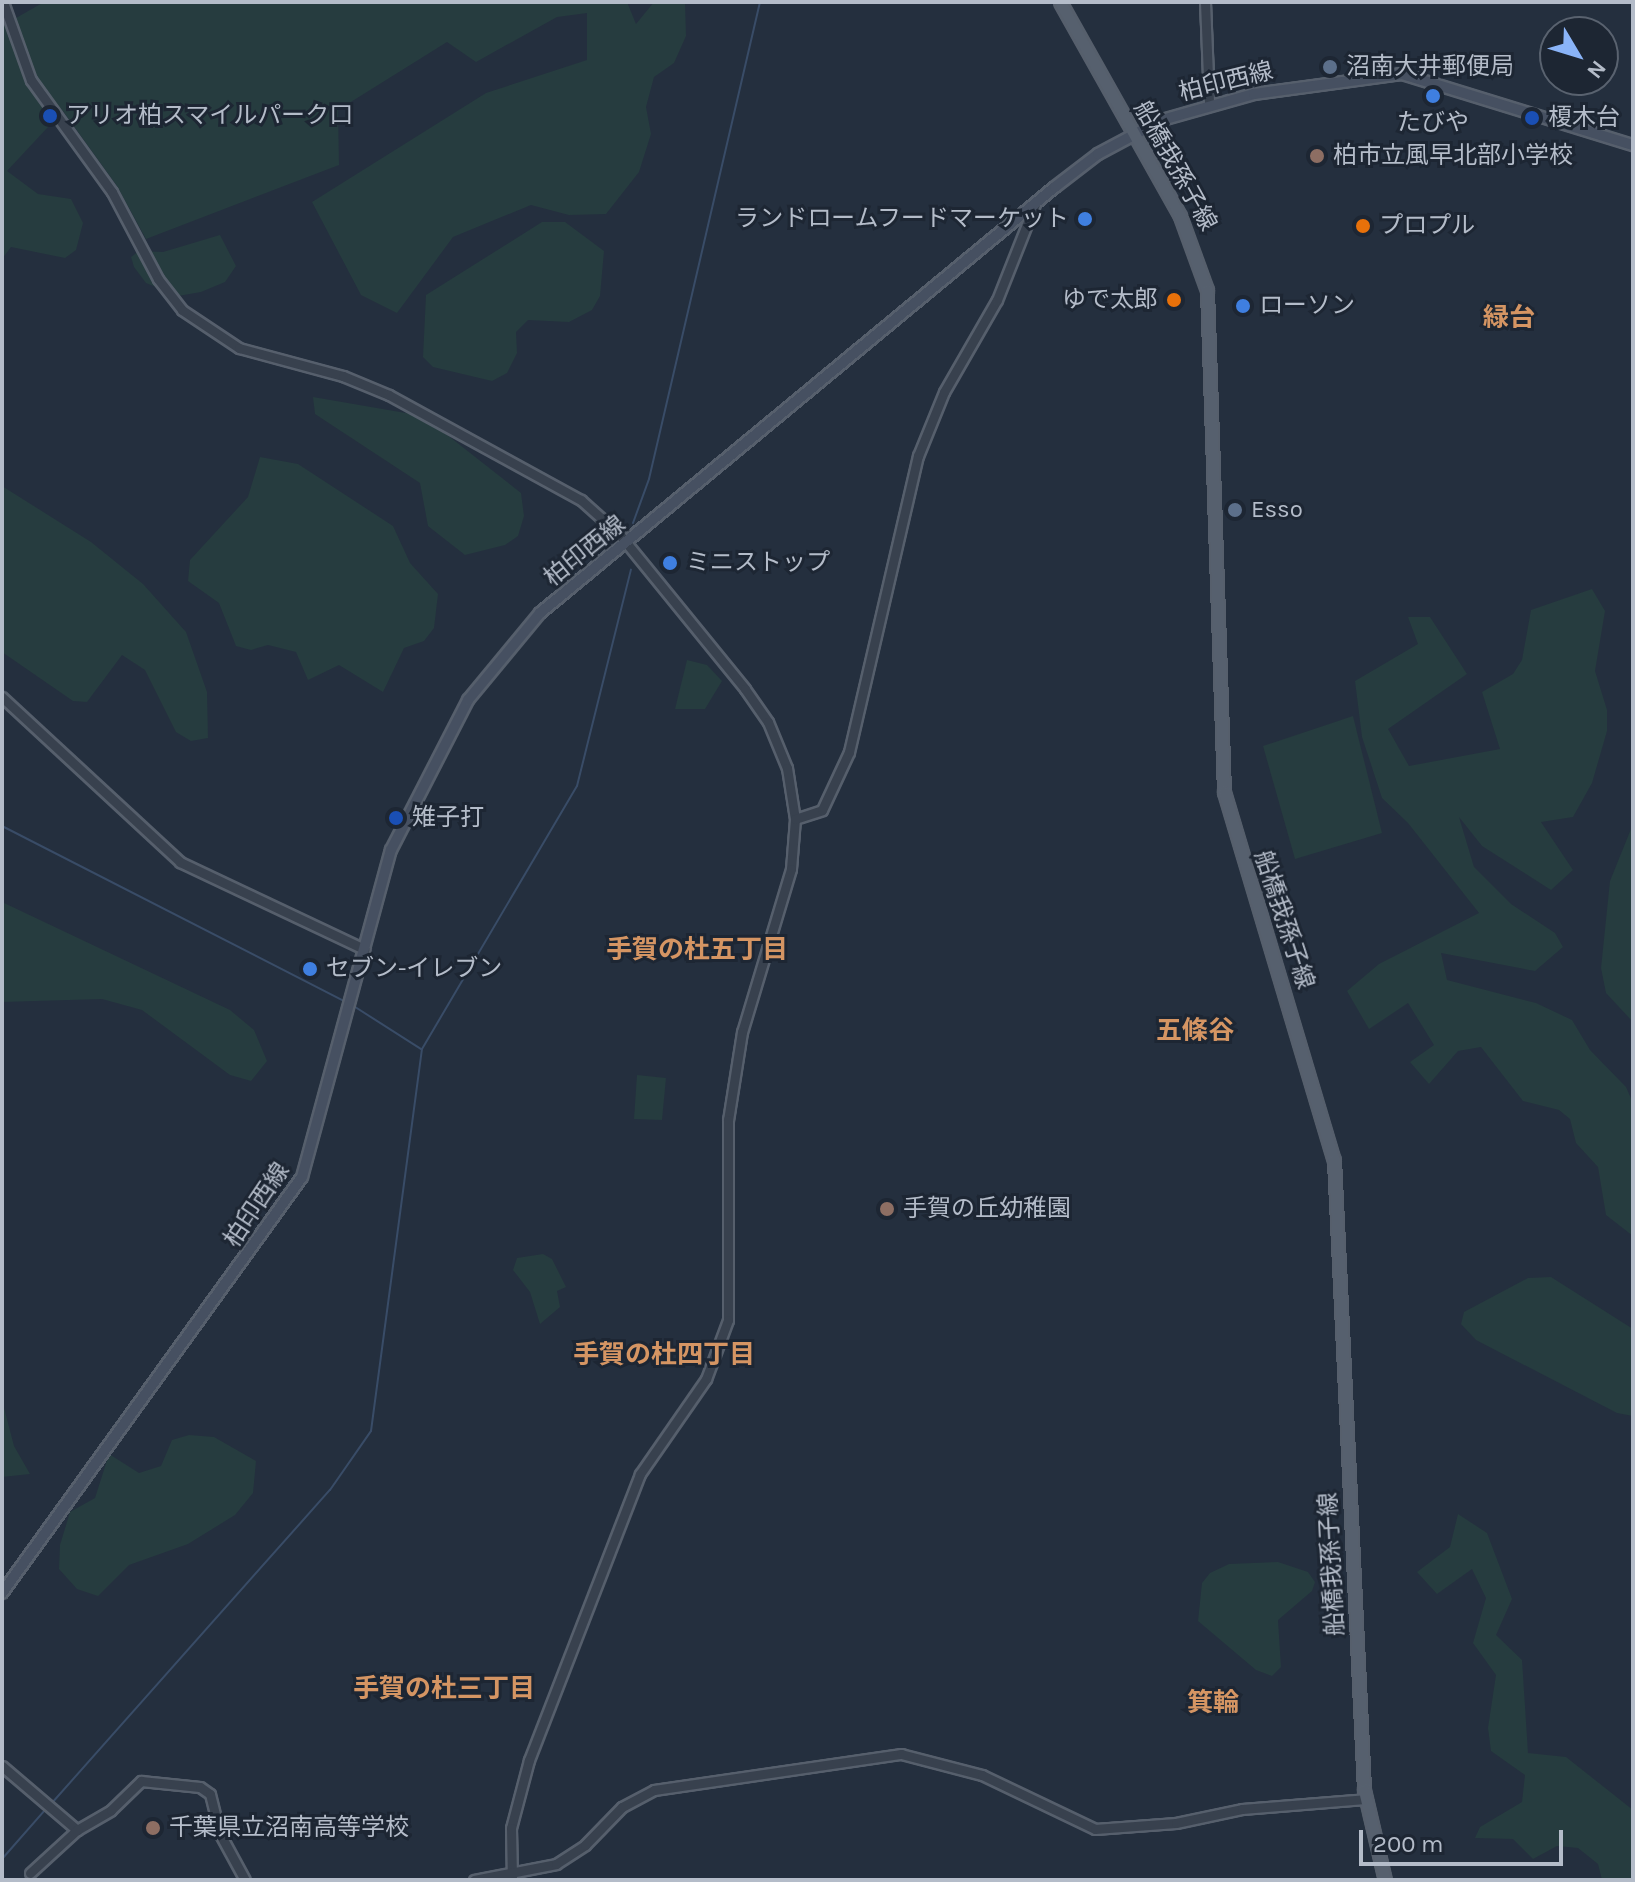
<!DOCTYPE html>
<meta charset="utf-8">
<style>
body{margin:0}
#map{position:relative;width:1635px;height:1882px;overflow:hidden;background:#242f3e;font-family:Karla,"Noto Sans JP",sans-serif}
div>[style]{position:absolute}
.green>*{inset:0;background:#263c3f}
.stream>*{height:2px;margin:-1px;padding:0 1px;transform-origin:1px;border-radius:1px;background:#394c67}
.roads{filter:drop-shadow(2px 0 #565f6c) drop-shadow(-2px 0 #565f6c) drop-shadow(0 2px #565f6c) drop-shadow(0 -2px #565f6c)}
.tertiary>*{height:9px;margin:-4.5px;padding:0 4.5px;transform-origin:4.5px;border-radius:4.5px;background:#38414e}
.secondary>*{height:10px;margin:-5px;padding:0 5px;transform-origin:5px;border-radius:5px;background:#465061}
.primary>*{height:11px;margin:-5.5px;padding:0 5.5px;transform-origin:5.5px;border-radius:5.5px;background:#56606e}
.dots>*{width:22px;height:22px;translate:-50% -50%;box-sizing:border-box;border:4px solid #1d2633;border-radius:50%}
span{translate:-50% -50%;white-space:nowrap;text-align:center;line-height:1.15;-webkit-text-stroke:6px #1d2633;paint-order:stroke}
.poi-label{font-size:24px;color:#b4bcc9}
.left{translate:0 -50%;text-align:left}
.right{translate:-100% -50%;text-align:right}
.street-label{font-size:24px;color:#b4bcc9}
.neighbourhood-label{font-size:26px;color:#d59563;font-weight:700}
.frame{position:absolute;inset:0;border:4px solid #b4bcc9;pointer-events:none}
.north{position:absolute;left:1539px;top:16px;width:80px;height:80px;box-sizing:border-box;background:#1d2633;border:2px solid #59626f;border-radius:50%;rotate:128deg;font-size:22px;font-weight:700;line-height:32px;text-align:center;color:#b4bcc9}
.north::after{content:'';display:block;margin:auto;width:28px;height:36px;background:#8ab4f8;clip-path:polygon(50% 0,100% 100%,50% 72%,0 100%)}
.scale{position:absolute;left:1359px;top:1830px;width:204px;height:36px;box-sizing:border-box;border:4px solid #b4bcc9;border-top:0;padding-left:10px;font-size:24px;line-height:28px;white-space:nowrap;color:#b4bcc9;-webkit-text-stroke:6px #1d2633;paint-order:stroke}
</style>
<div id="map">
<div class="green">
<i style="clip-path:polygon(44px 2px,627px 2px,636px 24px,654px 2px,685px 2px,686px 36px,674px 63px,654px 77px,646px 107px,651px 134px,639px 172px,606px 214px,569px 215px,531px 205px,453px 237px,397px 313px,361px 295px,312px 202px,486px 93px,587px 60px,587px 13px,557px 17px,476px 62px,447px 42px,338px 110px,339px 165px,146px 239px,117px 186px,63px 111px,7px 171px,38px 194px,71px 199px,83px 223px,76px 250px,65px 258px,11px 247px,2px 259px,2px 26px)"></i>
<i style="clip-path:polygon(542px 222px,565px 222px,604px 251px,600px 296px,592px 310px,569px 322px,528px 320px,516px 332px,517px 353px,507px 373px,492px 381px,433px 367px,423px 357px,426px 295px)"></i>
<i style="clip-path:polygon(220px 235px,236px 266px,225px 282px,201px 292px,178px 296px,146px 283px,134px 267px,131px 257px,139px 251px,163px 252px)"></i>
<i style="clip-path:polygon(313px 397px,423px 416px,521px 493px,524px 516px,518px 536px,505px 545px,465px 555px,428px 526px,420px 483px,315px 414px)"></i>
<i style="clip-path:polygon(260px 457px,298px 464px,393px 526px,410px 563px,438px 594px,434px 628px,424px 641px,404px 648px,383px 692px,339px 665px,308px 680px,296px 652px,268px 645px,251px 650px,236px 646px,219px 603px,188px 581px,190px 560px,248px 497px)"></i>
<i style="clip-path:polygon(2px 486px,91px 542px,143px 584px,186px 632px,207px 692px,208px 738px,191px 741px,176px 732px,145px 670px,122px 655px,87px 702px,73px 701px,2px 652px)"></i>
<i style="clip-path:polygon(1592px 589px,1605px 611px,1595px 671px,1607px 710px,1607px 731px,1592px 783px,1573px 817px,1541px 822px,1573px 870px,1551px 890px,1482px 846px,1459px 817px,1474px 867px,1511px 904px,1555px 933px,1563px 947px,1535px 971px,1441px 953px,1447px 980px,1536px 1003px,1572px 1020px,1590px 1050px,1626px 1087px,1633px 1103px,1633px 1236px,1606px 1215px,1598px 1167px,1576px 1143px,1570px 1119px,1559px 1110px,1523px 1101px,1481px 1047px,1458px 1051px,1429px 1084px,1410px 1062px,1434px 1045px,1408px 1003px,1369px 1029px,1347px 991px,1379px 964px,1479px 913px,1408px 823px,1382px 798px,1362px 737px,1355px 681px,1418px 644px,1408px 617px,1430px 617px,1467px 674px,1388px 729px,1409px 766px,1500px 749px,1482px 692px,1513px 674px,1522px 660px,1531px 610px)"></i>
<i style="clip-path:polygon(687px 660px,707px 665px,722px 681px,705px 709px,675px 709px)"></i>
<i style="clip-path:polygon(1353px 716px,1382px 833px,1295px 859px,1263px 746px)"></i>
<i style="clip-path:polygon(1633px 824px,1633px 1022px,1606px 993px,1601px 968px,1610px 881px)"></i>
<i style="clip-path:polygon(2px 902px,230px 1010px,254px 1030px,267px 1061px,251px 1081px,230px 1075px,142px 1010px,102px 999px,2px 1002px)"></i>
<i style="clip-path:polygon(637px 1075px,666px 1078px,662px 1120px,634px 1119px)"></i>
<i style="clip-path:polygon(543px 1254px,552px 1259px,566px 1287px,557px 1291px,560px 1307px,540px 1324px,530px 1292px,513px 1270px,517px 1258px)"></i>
<i style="clip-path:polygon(1551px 1277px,1633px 1329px,1633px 1416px,1617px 1413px,1476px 1340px,1461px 1324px,1464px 1312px,1528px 1278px)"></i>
<i style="clip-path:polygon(2px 1400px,14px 1446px,30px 1474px,2px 1477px)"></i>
<i style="clip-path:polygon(189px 1435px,214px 1437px,256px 1461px,253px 1493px,235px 1515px,188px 1544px,129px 1565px,98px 1596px,77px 1589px,59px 1569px,60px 1545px,70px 1512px,95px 1498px,109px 1454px,139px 1473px,161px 1466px,172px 1440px)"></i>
<i style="clip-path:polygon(1458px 1514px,1487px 1533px,1512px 1599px,1496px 1635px,1522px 1660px,1528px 1753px,1566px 1757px,1633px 1810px,1633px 1880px,1602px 1880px,1598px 1864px,1578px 1848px,1557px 1846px,1533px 1859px,1513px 1839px,1475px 1838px,1480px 1827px,1522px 1802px,1525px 1775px,1491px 1751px,1488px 1728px,1496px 1675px,1473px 1643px,1486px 1598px,1472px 1569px,1437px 1594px,1417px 1572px,1450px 1547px)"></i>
<i style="clip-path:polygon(1278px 1562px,1308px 1572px,1315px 1582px,1312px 1591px,1278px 1620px,1281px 1667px,1272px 1676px,1256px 1670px,1198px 1621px,1202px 1583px,1210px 1573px,1229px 1564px)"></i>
</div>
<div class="stream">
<i style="left:633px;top:523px;width:47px;rotate:-70deg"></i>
<i style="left:649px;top:479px;width:490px;rotate:-76.9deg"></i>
<i style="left:2px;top:826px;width:386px;rotate:27.1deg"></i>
<i style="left:352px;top:1005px;width:82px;rotate:32.5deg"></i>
<i style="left:51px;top:1804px;width:420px;rotate:-48.4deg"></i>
<i style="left:330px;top:1490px;width:72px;rotate:-55.2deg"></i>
<i style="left:371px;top:1431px;width:385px;rotate:-82.4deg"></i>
<i style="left:422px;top:1049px;width:305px;rotate:-59.5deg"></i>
<i style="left:577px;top:786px;width:223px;rotate:-76deg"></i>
<i style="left:2px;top:1859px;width:67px;rotate:-48.7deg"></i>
</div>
<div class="roads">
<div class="tertiary">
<i style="left:3px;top:2px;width:83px;rotate:70.3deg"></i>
<i style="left:31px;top:80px;width:138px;rotate:54.1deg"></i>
<i style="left:112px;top:192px;width:98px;rotate:62.1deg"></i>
<i style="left:158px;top:279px;width:39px;rotate:52deg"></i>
<i style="left:182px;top:310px;width:69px;rotate:33.7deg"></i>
<i style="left:239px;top:348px;width:108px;rotate:15.1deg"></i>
<i style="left:343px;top:376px;width:50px;rotate:22.4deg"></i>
<i style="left:389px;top:395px;width:219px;rotate:28.7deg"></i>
<i style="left:581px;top:500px;width:52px;rotate:41.9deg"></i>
<i style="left:620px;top:535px;width:198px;rotate:50.9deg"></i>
<i style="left:745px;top:689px;width:40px;rotate:55.1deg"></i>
<i style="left:768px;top:722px;width:50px;rotate:67.6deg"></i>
<i style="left:787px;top:768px;width:52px;rotate:81.1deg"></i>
<i style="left:795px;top:819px;width:50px;rotate:94.6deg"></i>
<i style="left:791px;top:869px;width:170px;rotate:106.7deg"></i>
<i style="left:742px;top:1032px;width:89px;rotate:99deg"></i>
<i style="left:728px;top:1120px;width:200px;rotate:90deg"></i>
<i style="left:728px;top:1320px;width:63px;rotate:110.4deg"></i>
<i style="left:706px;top:1379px;width:116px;rotate:124.8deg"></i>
<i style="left:640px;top:1474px;width:307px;rotate:111.2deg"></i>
<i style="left:529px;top:1760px;width:70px;rotate:104.8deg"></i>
<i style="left:511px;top:1828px;width:52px;rotate:88.9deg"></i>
<i style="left:1205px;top:2px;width:101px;rotate:87.7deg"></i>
<i style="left:2px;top:697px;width:243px;rotate:42.8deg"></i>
<i style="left:180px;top:862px;width:204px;rotate:25.3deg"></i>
<i style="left:795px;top:819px;width:28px;rotate:-18deg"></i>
<i style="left:822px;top:810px;width:64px;rotate:-65deg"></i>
<i style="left:849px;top:752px;width:304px;rotate:-76.9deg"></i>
<i style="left:918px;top:456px;width:69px;rotate:-67.9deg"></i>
<i style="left:944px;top:392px;width:106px;rotate:-60.1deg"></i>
<i style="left:997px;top:300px;width:103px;rotate:-68.4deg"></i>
<i style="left:2px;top:1766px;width:99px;rotate:40.5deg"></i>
<i style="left:77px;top:1830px;width:39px;rotate:-30deg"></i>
<i style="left:111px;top:1810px;width:42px;rotate:-44deg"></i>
<i style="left:141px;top:1781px;width:59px;rotate:5.8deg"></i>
<i style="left:200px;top:1787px;width:12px;rotate:35deg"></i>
<i style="left:210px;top:1794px;width:41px;rotate:76deg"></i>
<i style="left:220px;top:1834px;width:52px;rotate:61.5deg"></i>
<i style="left:30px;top:1873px;width:64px;rotate:-42.5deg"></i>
<i style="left:474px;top:1880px;width:84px;rotate:-11deg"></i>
<i style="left:556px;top:1864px;width:35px;rotate:-33deg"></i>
<i style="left:585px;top:1845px;width:53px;rotate:-45.8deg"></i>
<i style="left:622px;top:1807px;width:36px;rotate:-28deg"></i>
<i style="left:654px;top:1790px;width:250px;rotate:-8.3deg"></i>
<i style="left:901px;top:1754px;width:84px;rotate:14.5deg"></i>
<i style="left:982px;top:1775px;width:125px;rotate:25.5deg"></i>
<i style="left:1095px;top:1829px;width:81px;rotate:-4.2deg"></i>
<i style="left:1176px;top:1823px;width:67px;rotate:-12deg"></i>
<i style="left:1242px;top:1809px;width:123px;rotate:-4.6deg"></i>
</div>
<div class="secondary">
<i style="left:2px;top:1593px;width:513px;rotate:-54.2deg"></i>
<i style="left:302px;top:1177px;width:339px;rotate:-74.8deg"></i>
<i style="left:391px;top:850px;width:169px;rotate:-62.8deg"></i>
<i style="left:468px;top:700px;width:113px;rotate:-50.4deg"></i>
<i style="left:540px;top:613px;width:668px;rotate:-39.6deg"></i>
<i style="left:1055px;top:187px;width:54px;rotate:-37.5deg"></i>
<i style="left:1098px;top:154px;width:72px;rotate:-28deg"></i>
<i style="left:1162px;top:120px;width:96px;rotate:-15.8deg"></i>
<i style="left:1254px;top:94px;width:149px;rotate:-7.7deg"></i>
<i style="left:1402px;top:74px;width:242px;rotate:17.1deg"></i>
</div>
<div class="primary">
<i style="left:1060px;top:2px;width:245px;rotate:60.7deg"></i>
<i style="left:1180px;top:216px;width:79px;rotate:70deg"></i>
<i style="left:1207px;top:290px;width:502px;rotate:88.06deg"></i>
<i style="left:1224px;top:792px;width:384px;rotate:73.4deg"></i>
<i style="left:1334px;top:1160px;width:631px;rotate:87.27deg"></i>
<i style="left:1364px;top:1790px;width:92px;rotate:76.9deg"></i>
</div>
</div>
<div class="dots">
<i style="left:1330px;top:67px;background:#5c6f8a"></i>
<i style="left:1433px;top:96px;background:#3f7fe0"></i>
<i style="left:50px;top:116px;background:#1a4fb4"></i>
<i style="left:1532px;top:118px;background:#1a4fb4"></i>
<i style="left:1317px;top:156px;background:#8d6e63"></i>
<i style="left:1085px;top:219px;background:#3f7fe0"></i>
<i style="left:1363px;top:226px;background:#e8710a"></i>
<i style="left:1174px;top:300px;background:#e8710a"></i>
<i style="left:1243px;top:306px;background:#3f7fe0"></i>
<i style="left:1235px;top:510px;background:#5c6f8a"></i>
<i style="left:670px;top:563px;background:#3f7fe0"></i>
<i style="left:396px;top:818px;background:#1a4fb4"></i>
<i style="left:310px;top:969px;background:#3f7fe0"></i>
<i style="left:887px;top:1209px;background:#8d6e63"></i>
<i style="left:153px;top:1828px;background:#8d6e63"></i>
</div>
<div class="poi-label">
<span class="left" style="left:1346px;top:67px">沼南大井郵便局</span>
<span class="left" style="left:66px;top:116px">アリオ柏スマイルパーク口</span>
<span class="left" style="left:1548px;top:118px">榎木台</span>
<span style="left:1433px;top:123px">たびや</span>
<span class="left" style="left:1333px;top:156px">柏市立風早北部小学校</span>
<span class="right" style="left:1069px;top:219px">ランドロームフードマーケット</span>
<span class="left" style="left:1379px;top:226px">プロプル</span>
<span class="right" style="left:1158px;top:300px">ゆで太郎</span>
<span class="left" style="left:1259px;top:306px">ローソン</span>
<span class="left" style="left:1251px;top:510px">Esso</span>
<span class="left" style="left:686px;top:563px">ミニストップ</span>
<span class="left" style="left:412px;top:818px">雉子打</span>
<span class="left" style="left:326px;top:969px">セブン-イレブン</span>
<span class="left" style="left:903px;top:1209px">手賀の丘幼稚園</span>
<span class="left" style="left:169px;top:1828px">千葉県立沼南高等学校</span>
</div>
<div class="street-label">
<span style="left:1226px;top:82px;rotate:-14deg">柏印西線</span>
<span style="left:1175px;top:166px;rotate:61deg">船橋我孫子線</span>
<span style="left:585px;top:551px;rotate:-39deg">柏印西線</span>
<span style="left:1284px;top:920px;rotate:72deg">船橋我孫子線</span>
<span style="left:257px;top:1205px;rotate:-56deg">柏印西線</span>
<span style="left:1332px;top:1564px;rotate:-93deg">船橋我孫子線</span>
</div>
<div class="neighbourhood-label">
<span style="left:1509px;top:318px">緑台</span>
<span style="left:697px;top:950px">手賀の杜五丁目</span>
<span style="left:1195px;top:1031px">五條谷</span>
<span style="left:664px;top:1355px">手賀の杜四丁目</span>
<span style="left:444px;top:1689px">手賀の杜三丁目</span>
<span style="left:1213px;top:1703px">箕輪</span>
</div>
<div class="frame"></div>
<div class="north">N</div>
<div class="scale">200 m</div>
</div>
